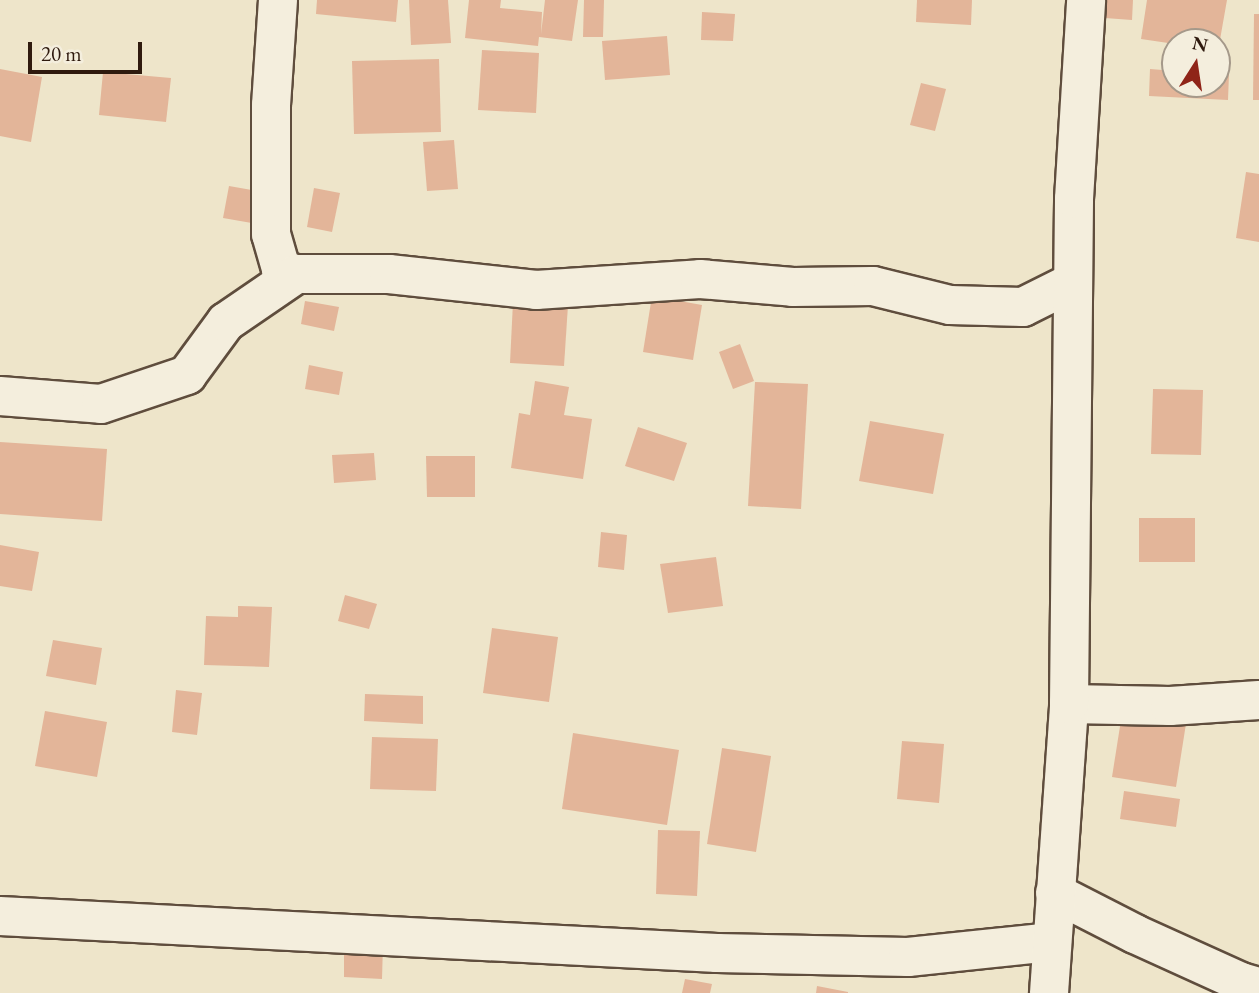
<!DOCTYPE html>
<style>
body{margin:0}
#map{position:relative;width:1259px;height:993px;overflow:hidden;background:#eee5ca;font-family:"EB Garamond",serif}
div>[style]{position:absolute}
.building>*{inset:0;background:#e3b599}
.roads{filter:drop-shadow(2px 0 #5f4d3d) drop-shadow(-2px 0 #5f4d3d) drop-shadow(0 2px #5f4d3d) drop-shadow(0 -2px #5f4d3d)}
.minor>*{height:38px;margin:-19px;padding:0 19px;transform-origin:19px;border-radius:19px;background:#f4eedd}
span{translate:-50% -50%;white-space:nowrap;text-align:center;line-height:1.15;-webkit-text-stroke:5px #f4eedd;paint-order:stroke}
.north{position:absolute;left:1161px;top:28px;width:70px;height:70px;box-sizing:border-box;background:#f4eedd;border:2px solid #a5998a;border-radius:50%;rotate:12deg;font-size:19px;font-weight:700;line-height:28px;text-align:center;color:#2f1a0e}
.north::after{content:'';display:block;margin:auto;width:24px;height:32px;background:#8f2418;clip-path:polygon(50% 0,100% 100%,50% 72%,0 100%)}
.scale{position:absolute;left:28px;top:42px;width:114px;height:32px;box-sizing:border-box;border:4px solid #2f1a0e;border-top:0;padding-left:9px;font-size:21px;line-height:24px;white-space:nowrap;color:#2f1a0e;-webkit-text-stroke:5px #f4eedd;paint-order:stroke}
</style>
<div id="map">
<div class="building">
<i style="clip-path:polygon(317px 0,398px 0,396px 22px,316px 14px)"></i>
<i style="clip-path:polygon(409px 0,448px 0,451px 43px,411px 45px)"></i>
<i style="clip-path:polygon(469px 0,501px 0,500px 8px,542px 12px,541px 34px,545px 0,578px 0,572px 41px,539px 37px,538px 46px,465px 38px)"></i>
<i style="clip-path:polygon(584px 0,604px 0,603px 37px,583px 37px)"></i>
<i style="clip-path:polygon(917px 0,972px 0,971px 25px,916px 22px)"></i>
<i style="clip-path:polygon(1106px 0,1133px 0,1132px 20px,1105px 18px)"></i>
<i style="clip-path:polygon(1147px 0,1227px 0,1218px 51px,1217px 42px,1175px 44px,1141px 39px)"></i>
<i style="clip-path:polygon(702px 12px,735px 14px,733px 41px,701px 40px)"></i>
<i style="clip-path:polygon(1254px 14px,1259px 14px,1259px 100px,1253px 100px)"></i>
<i style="clip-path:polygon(667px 36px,670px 75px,605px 80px,602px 41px)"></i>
<i style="clip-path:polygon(482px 50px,539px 53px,536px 113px,478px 110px)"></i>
<i style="clip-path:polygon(439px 59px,441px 132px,354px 134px,352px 61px)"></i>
<i style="clip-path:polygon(0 69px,42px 77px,31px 142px,0 136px)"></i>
<i style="clip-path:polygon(1150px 69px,1175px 71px,1175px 84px,1217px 84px,1217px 73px,1229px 74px,1228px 100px,1149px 96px)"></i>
<i style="clip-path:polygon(103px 72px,171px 78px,166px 122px,99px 115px)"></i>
<i style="clip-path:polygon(921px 83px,946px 89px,935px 131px,910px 125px)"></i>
<i style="clip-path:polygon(454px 140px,458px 189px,427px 191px,423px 142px)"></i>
<i style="clip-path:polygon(1246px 172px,1259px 174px,1259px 242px,1236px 238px)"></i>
<i style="clip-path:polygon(229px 186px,264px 192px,258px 224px,223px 218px)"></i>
<i style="clip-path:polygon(314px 188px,340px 193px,332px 232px,307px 227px)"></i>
<i style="clip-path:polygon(652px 296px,702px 305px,693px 360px,643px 352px)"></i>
<i style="clip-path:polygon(305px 301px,339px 307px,334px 331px,301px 324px)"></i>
<i style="clip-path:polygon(513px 302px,568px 305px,564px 366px,510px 363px)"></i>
<i style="clip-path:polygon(740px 344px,754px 381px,733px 389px,719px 352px)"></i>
<i style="clip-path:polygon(309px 365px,343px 372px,339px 395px,305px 389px)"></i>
<i style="clip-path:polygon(535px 381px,569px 387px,564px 415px,592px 419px,583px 479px,511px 468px,519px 413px,530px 415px)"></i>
<i style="clip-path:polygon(755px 382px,808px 384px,801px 509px,748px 506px)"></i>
<i style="clip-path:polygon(1153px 389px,1203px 390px,1201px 455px,1151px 454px)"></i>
<i style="clip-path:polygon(870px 421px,944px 434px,933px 494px,859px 481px)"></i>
<i style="clip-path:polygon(638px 427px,687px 443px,674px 481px,625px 466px)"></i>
<i style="clip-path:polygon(0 442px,107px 449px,102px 521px,0 514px)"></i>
<i style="clip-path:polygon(374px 453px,376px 480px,334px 483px,332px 455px)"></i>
<i style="clip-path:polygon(426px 456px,475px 456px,475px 497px,427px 497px)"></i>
<i style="clip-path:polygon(1139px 518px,1195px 518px,1195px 562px,1139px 562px)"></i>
<i style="clip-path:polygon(601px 532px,627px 535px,624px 570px,598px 567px)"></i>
<i style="clip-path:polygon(0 545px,39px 552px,32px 591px,0 586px)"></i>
<i style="clip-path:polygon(716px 557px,723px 606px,668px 613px,660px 564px)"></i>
<i style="clip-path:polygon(345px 595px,377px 604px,369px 629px,338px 621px)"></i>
<i style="clip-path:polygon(238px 606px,272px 607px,269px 667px,204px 665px,206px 616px,238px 617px)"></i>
<i style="clip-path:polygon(492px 628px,558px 637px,549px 702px,483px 693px)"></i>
<i style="clip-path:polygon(53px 640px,102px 648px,96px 685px,46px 676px)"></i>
<i style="clip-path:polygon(176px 690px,202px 693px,197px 735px,172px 732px)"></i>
<i style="clip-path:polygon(365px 694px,423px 696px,423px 724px,364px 721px)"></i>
<i style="clip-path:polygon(1124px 701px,1188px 711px,1176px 787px,1112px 777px)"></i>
<i style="clip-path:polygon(45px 711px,107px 722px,97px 777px,35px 766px)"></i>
<i style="clip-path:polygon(573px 733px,679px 750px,667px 825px,562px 809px)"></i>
<i style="clip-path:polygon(372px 737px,438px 739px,436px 791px,370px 789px)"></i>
<i style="clip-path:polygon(902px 741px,944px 744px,939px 803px,897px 799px)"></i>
<i style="clip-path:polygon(722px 748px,771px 756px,756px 852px,707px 844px)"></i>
<i style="clip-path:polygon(1124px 791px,1180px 799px,1176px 827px,1120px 819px)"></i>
<i style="clip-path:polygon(658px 830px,700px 831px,697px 896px,656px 894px)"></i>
<i style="clip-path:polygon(344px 943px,383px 944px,382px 979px,344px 977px)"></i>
<i style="clip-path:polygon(685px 979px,712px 984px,710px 993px,682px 993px)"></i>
<i style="clip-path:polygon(817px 986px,848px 992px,848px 993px,816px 993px)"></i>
</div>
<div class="roads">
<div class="minor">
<i style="left:278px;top:0;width:105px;rotate:93.8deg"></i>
<i style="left:271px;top:105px;width:129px;rotate:90deg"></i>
<i style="left:271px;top:234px;width:37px;rotate:74deg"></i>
<i style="left:281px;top:270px;width:16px;rotate:15deg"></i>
<i style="left:0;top:396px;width:101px;rotate:4.5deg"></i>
<i style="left:101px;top:404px;width:91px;rotate:-18.6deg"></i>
<i style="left:187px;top:375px;width:66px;rotate:-53.7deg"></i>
<i style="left:226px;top:322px;width:85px;rotate:-34.4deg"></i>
<i style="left:296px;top:274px;width:93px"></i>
<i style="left:389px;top:274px;width:148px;rotate:6.2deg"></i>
<i style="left:536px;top:290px;width:164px;rotate:-3.8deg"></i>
<i style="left:700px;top:279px;width:93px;rotate:4.9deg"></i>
<i style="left:793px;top:287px;width:80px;rotate:-0.7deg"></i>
<i style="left:873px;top:286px;width:79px;rotate:13.9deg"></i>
<i style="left:950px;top:305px;width:73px;rotate:1.6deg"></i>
<i style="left:1023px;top:307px;width:56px;rotate:-26.6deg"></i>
<i style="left:1069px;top:704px;width:101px;rotate:1.1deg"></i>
<i style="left:1170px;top:706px;width:89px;rotate:-3.9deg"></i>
<i style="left:1055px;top:893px;width:90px;rotate:27.1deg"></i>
<i style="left:1135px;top:934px;width:116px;rotate:24.4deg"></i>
<i style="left:1241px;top:982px;width:19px;rotate:16deg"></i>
<i style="left:0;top:916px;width:718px;rotate:2.95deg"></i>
<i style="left:717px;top:953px;width:191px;rotate:1.2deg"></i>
<i style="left:908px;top:957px;width:143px;rotate:-6deg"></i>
<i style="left:1049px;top:993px;width:290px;rotate:-86deg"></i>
<i style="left:1069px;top:704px;width:505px;rotate:-89.43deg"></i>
<i style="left:1074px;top:199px;width:199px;rotate:-86.5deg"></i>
</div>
</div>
<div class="north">N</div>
<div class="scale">20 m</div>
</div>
